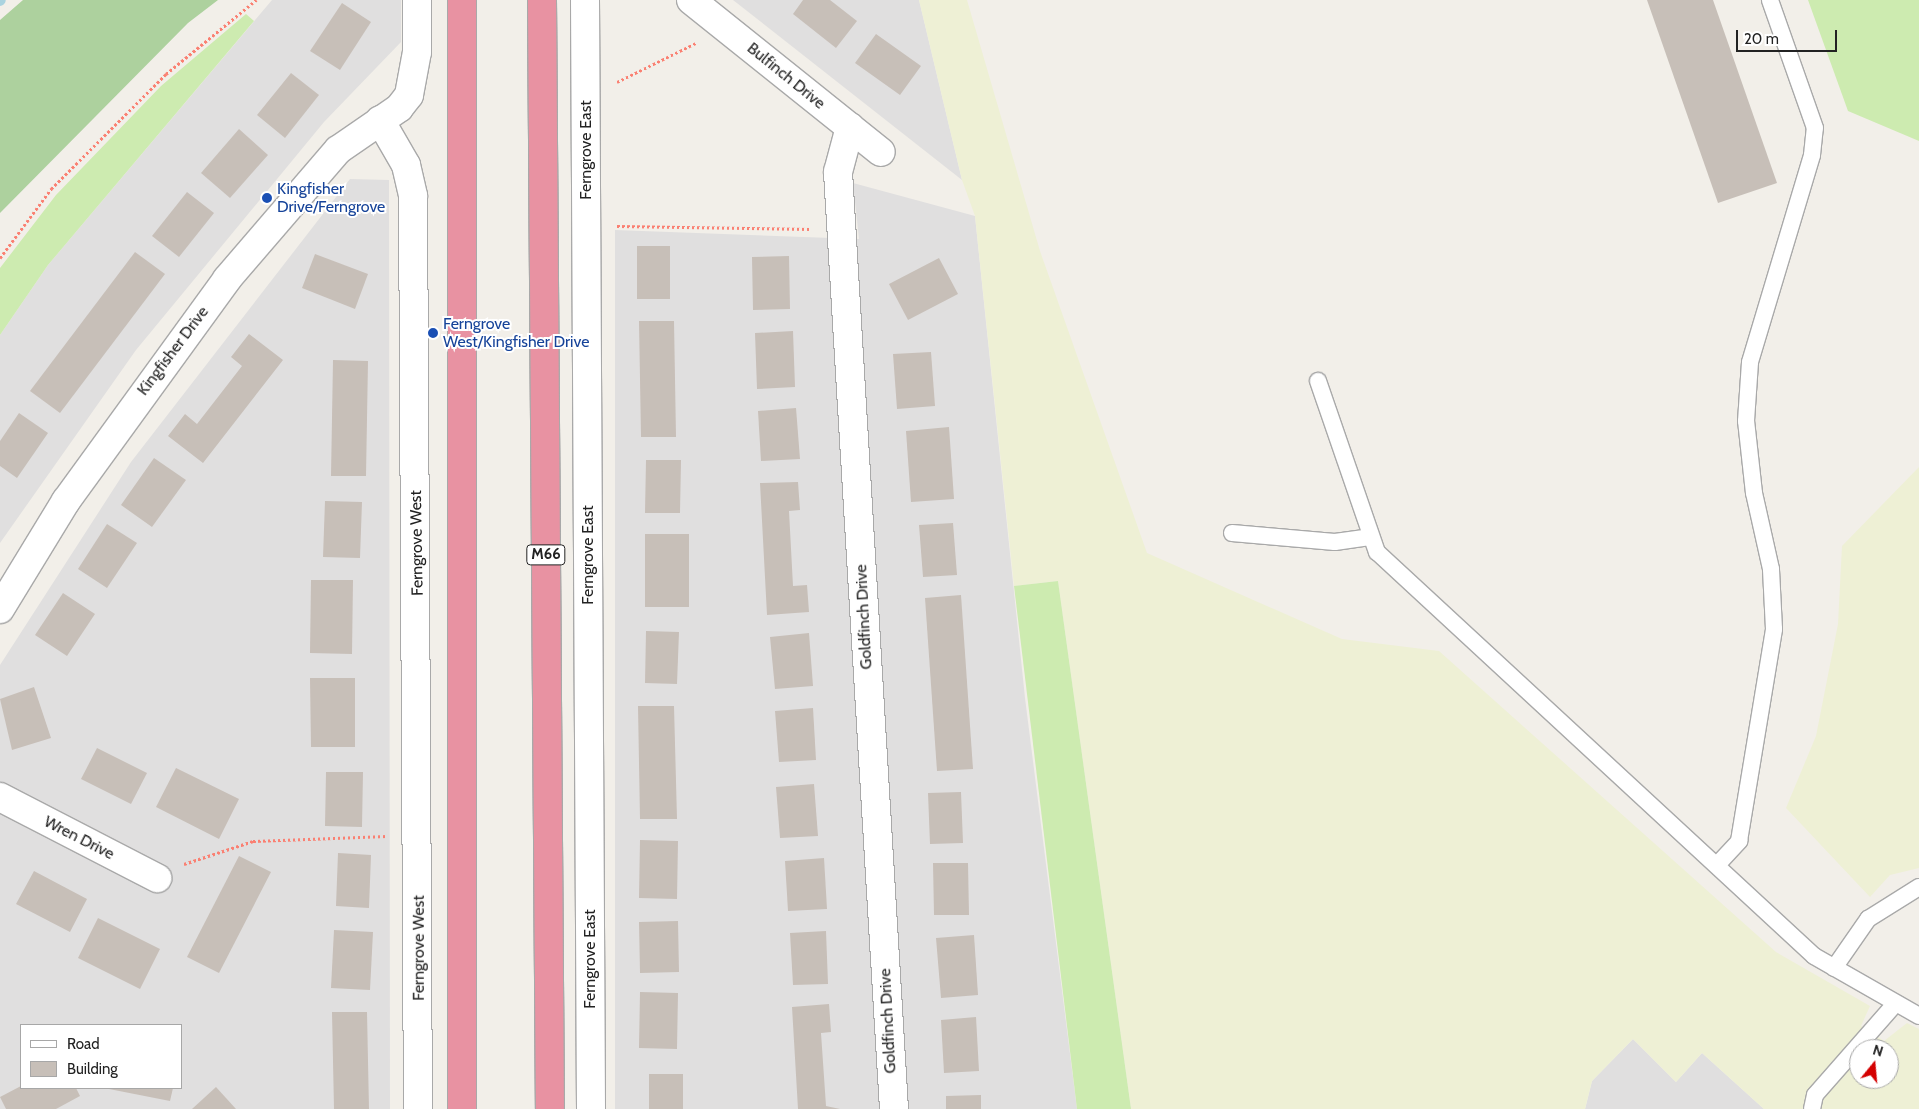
<!DOCTYPE html>
<style>
body{margin:0}
#map{position:relative;width:1919px;height:1109px;overflow:hidden;background:#f2efe9;font-family:Cabin,sans-serif}
div>[style]{position:absolute}
.residential>*{inset:0;background:#e0dfdf}
.farmland>*{inset:0;background:#eef0d5}
.grass>*{inset:0;background:#cdebb0}
.forest>*{inset:0;background:#add19e}
.stream>*{height:10px;margin:-5px;padding:0 5px;transform-origin:5px;border-radius:5px;background:#aad3df}
.building>*{inset:0;background:#c7bfb8}
.path>*{height:3px;margin-top:-1.5px;transform-origin:0;background:repeating-linear-gradient(90deg,#fa8072 0 2.5px,transparent 0 5px)}
.roads{filter:drop-shadow(1px 0 #a9a9a9) drop-shadow(-1px 0 #a9a9a9) drop-shadow(0 1px #a9a9a9) drop-shadow(0 -1px #a9a9a9)}
.lane>*{height:16px;margin:-8px;padding:0 8px;transform-origin:8px;border-radius:8px;background:#fff}
.street>*{height:28px;margin:-14px;padding:0 14px;transform-origin:14px;border-radius:14px;background:#fff}
.highway>*{height:28px;margin:-14px;padding:0 14px;transform-origin:14px;border-radius:14px;background:#e892a2}
.dots>*{width:14px;height:14px;translate:-50% -50%;box-sizing:border-box;border:2px solid #fff;border-radius:50%}
span{translate:-50% -50%;white-space:nowrap;text-align:center;line-height:1.15;-webkit-text-stroke:4px #fff;paint-order:stroke}
.shield-label span{padding:1px 4px;background:#fff;border:1px solid;border-radius:4px;-webkit-text-stroke-width:0}
.shield-label{font-size:15px;color:#222;font-weight:700}
.street-label{font-size:16px;color:#222}
.transit-label{font-size:16px;color:#164399}
.left{translate:0 -50%;text-align:left}
.legend{position:absolute;left:20px;top:1024px;width:162px;height:65px;box-sizing:border-box;background:#fff;border:1px solid #a7a7a7;margin:0;padding:6px 9px;list-style:none;font-size:15px;color:#222}
.legend li{display:flex;align-items:center;gap:10px;height:25px}
.legend b{width:25px;border:1px solid #a7a7a7}
.north{position:absolute;left:1849px;top:1039px;width:50px;height:50px;box-sizing:border-box;background:#fff;border:1px solid #a7a7a7;border-radius:50%;rotate:17deg;font-size:14px;font-weight:700;line-height:20px;text-align:center;color:#222}
.north::after{content:'';display:block;margin:auto;width:18px;height:22px;background:#d40000;clip-path:polygon(50% 0,100% 100%,50% 72%,0 100%)}
.scale{position:absolute;left:1736px;top:30px;width:101px;height:22px;box-sizing:border-box;border:2px solid #222;border-top:0;padding-left:6px;font-size:15px;line-height:18px;white-space:nowrap;color:#222;-webkit-text-stroke:4px #fff;paint-order:stroke}
</style>
<div id="map">
<div class="residential">
<i style="clip-path:polygon(272px 0,401px 0,401px 42px,324px 122px,136px 350px,0 543px,0 335px,48px 265px)"></i>
<i style="clip-path:polygon(733px 0,919px 0,962px 180px)"></i>
<i style="clip-path:polygon(evenodd,350px 179px,389px 180px,390px 1109px,0 1109px,0 665px,131px 462px,350px 179px,21px 1025px,181px 1025px,181px 1088px,21px 1088px,21px 1025px)"></i>
<i style="clip-path:polygon(853px 183px,975px 216px,1025px 698px,1077px 1109px,615px 1109px,615px 230px,859px 239px)"></i>
<i style="clip-path:polygon(1633px 1039px,1676px 1082px,1702px 1053px,1764px 1109px,1585px 1109px,1592px 1081px)"></i>
</div>
<div class="farmland">
<i style="clip-path:polygon(evenodd,919px 0,967px 0,1040px 251px,1147px 553px,1342px 639px,1439px 651px,1776px 952px,1870px 1006px,1861px 1026px,1884px 1041px,1907px 1023px,1919px 1029px,1919px 1109px,1764px 1109px,1702px 1053px,1676px 1082px,1633px 1039px,1592px 1081px,1585px 1109px,1131px 1109px,1058px 581px,1014px 586px,975px 216px,962px 180px,919px 0,1859px 1049px,1889px 1049px,1889px 1079px,1859px 1079px,1859px 1049px)"></i>
<i style="clip-path:polygon(1919px 467px,1919px 868px,1890px 875px,1870px 897px,1786px 808px,1816px 736px,1838px 624px,1842px 546px)"></i>
</div>
<div class="grass">
<i style="clip-path:polygon(1808px 0,1919px 0,1919px 141px,1848px 111px)"></i>
<i style="clip-path:polygon(246px 14px,254px 21px,48px 265px,0 335px,0 268px,56px 195px,161px 86px)"></i>
<i style="clip-path:polygon(1058px 581px,1131px 1109px,1077px 1109px,1014px 586px)"></i>
</div>
<div class="forest">
<i style="clip-path:polygon(23px 0,218px 0,188px 23px,0 213px,0 20px)"></i>
</div>
<div class="stream">
<i style="left:0;top:1px;width:1px;rotate:-45deg"></i>
</div>
<div class="building">
<i style="clip-path:polygon(803px 0,830px 0,857px 21px,836px 48px,793px 14px)"></i>
<i style="clip-path:polygon(1647px 0,1713px 0,1777px 183px,1718px 203px)"></i>
<i style="clip-path:polygon(342px 3px,371px 22px,340px 70px,310px 51px)"></i>
<i style="clip-path:polygon(876px 34px,921px 66px,900px 95px,855px 63px)"></i>
<i style="clip-path:polygon(291px 73px,319px 95px,285px 138px,257px 115px)"></i>
<i style="clip-path:polygon(239px 129px,268px 155px,230px 198px,201px 173px)"></i>
<i style="clip-path:polygon(187px 192px,214px 213px,179px 257px,152px 236px)"></i>
<i style="clip-path:polygon(637px 246px,670px 246px,670px 299px,637px 299px)"></i>
<i style="clip-path:polygon(135px 252px,165px 274px,60px 413px,30px 391px)"></i>
<i style="clip-path:polygon(315px 254px,368px 274px,355px 309px,302px 288px)"></i>
<i style="clip-path:polygon(789px 256px,790px 309px,753px 310px,752px 257px)"></i>
<i style="clip-path:polygon(939px 258px,958px 294px,908px 320px,889px 284px)"></i>
<i style="clip-path:polygon(639px 321px,674px 321px,676px 437px,641px 437px)"></i>
<i style="clip-path:polygon(793px 331px,795px 387px,757px 389px,755px 333px)"></i>
<i style="clip-path:polygon(249px 334px,283px 360px,203px 463px,168px 436px,185px 414px,197px 424px,242px 366px,231px 357px)"></i>
<i style="clip-path:polygon(931px 352px,935px 406px,897px 409px,893px 354px)"></i>
<i style="clip-path:polygon(333px 360px,368px 361px,366px 476px,331px 476px)"></i>
<i style="clip-path:polygon(796px 408px,800px 459px,761px 461px,758px 411px)"></i>
<i style="clip-path:polygon(19px 413px,48px 433px,17px 478px,0 466px,0 441px)"></i>
<i style="clip-path:polygon(949px 427px,954px 499px,911px 502px,906px 431px)"></i>
<i style="clip-path:polygon(154px 458px,186px 480px,152px 527px,121px 505px)"></i>
<i style="clip-path:polygon(646px 460px,681px 460px,680px 513px,645px 513px)"></i>
<i style="clip-path:polygon(798px 482px,800px 510px,789px 511px,793px 586px,807px 585px,809px 612px,767px 615px,760px 483px)"></i>
<i style="clip-path:polygon(325px 501px,362px 502px,360px 558px,323px 557px)"></i>
<i style="clip-path:polygon(953px 523px,957px 575px,923px 577px,919px 525px)"></i>
<i style="clip-path:polygon(107px 524px,137px 543px,107px 588px,78px 569px)"></i>
<i style="clip-path:polygon(645px 534px,689px 534px,689px 607px,645px 607px)"></i>
<i style="clip-path:polygon(311px 580px,353px 580px,352px 654px,310px 653px)"></i>
<i style="clip-path:polygon(63px 593px,95px 614px,67px 656px,35px 635px)"></i>
<i style="clip-path:polygon(961px 595px,973px 769px,937px 771px,925px 598px)"></i>
<i style="clip-path:polygon(646px 631px,679px 632px,677px 684px,645px 683px)"></i>
<i style="clip-path:polygon(809px 633px,813px 686px,775px 689px,770px 637px)"></i>
<i style="clip-path:polygon(310px 678px,355px 678px,355px 747px,311px 747px)"></i>
<i style="clip-path:polygon(34px 687px,51px 738px,12px 750px,0 699px)"></i>
<i style="clip-path:polygon(638px 706px,674px 706px,677px 819px,640px 819px)"></i>
<i style="clip-path:polygon(813px 708px,816px 760px,779px 762px,775px 711px)"></i>
<i style="clip-path:polygon(97px 748px,147px 773px,131px 804px,81px 779px)"></i>
<i style="clip-path:polygon(176px 768px,239px 799px,219px 839px,156px 807px)"></i>
<i style="clip-path:polygon(326px 772px,363px 772px,362px 827px,325px 826px)"></i>
<i style="clip-path:polygon(814px 784px,818px 836px,780px 838px,776px 787px)"></i>
<i style="clip-path:polygon(961px 792px,963px 843px,930px 844px,928px 793px)"></i>
<i style="clip-path:polygon(640px 840px,678px 841px,677px 899px,639px 898px)"></i>
<i style="clip-path:polygon(338px 853px,371px 855px,369px 908px,336px 906px)"></i>
<i style="clip-path:polygon(239px 856px,271px 872px,219px 973px,187px 957px)"></i>
<i style="clip-path:polygon(824px 858px,827px 909px,788px 911px,785px 861px)"></i>
<i style="clip-path:polygon(933px 863px,968px 863px,969px 915px,934px 915px)"></i>
<i style="clip-path:polygon(34px 871px,87px 899px,70px 932px,16px 904px)"></i>
<i style="clip-path:polygon(98px 918px,160px 949px,140px 989px,78px 958px)"></i>
<i style="clip-path:polygon(678px 921px,679px 972px,640px 973px,639px 922px)"></i>
<i style="clip-path:polygon(334px 930px,373px 932px,370px 990px,331px 988px)"></i>
<i style="clip-path:polygon(826px 931px,828px 984px,793px 985px,790px 933px)"></i>
<i style="clip-path:polygon(974px 935px,978px 995px,941px 998px,936px 938px)"></i>
<i style="clip-path:polygon(640px 992px,678px 993px,677px 1049px,639px 1048px)"></i>
<i style="clip-path:polygon(829px 1004px,831px 1032px,821px 1033px,826px 1106px,840px 1109px,798px 1109px,792px 1007px)"></i>
<i style="clip-path:polygon(332px 1012px,367px 1012px,369px 1109px,334px 1109px)"></i>
<i style="clip-path:polygon(976px 1017px,979px 1071px,944px 1073px,941px 1020px)"></i>
<i style="clip-path:polygon(649px 1074px,683px 1074px,683px 1109px,649px 1109px)"></i>
<i style="clip-path:polygon(21px 1086px,76px 1088px,80px 1096px,56px 1109px,6px 1109px,0 1097px)"></i>
<i style="clip-path:polygon(216px 1087px,236px 1109px,192px 1109px)"></i>
<i style="clip-path:polygon(104px 1088px,173px 1088px,170px 1101px)"></i>
<i style="clip-path:polygon(981px 1095px,981px 1109px,946px 1109px,946px 1096px)"></i>
</div>
<div class="path">
<i style="left:617px;top:82px;width:88px;rotate:-26.3deg"></i>
<i style="left:617px;top:226px;width:194px;rotate:0.9deg"></i>
<i style="left:0;top:258px;width:86px;rotate:-53.5deg"></i>
<i style="left:51px;top:189px;width:163px;rotate:-45deg"></i>
<i style="left:166px;top:74px;width:117px;rotate:-39.4deg"></i>
<i style="left:184px;top:864px;width:73px;rotate:-18.4deg"></i>
<i style="left:253px;top:841px;width:134px;rotate:-2.1deg"></i>
</div>
<div class="roads">
<div class="lane">
<i style="left:1318px;top:381px;width:181px;rotate:71deg"></i>
<i style="left:1377px;top:552px;width:595px;rotate:42.75deg"></i>
<i style="left:1814px;top:956px;width:121px;rotate:29.7deg"></i>
<i style="left:1232px;top:533px;width:103px;rotate:5deg"></i>
<i style="left:1335px;top:542px;width:35px;rotate:-8deg"></i>
<i style="left:1717px;top:865px;width:33px;rotate:-47deg"></i>
<i style="left:1739px;top:841px;width:215px;rotate:-80.6deg"></i>
<i style="left:1774px;top:629px;width:60px;rotate:-92.9deg"></i>
<i style="left:1771px;top:569px;width:78px;rotate:-102.6deg"></i>
<i style="left:1754px;top:493px;width:72px;rotate:-96.3deg"></i>
<i style="left:1746px;top:421px;width:59px;rotate:-86.1deg"></i>
<i style="left:1750px;top:362px;width:216px;rotate:-73.3deg"></i>
<i style="left:1812px;top:155px;width:27px;rotate:-84deg"></i>
<i style="left:1815px;top:128px;width:136px;rotate:-109.4deg"></i>
<i style="left:1834px;top:968px;width:60px;rotate:-55.2deg"></i>
<i style="left:1868px;top:919px;width:60px;rotate:-32.1deg"></i>
<i style="left:1812px;top:1109px;width:14px;rotate:-78deg"></i>
<i style="left:1815px;top:1095px;width:121px;rotate:-48.7deg"></i>
</div>
<div class="street">
<i style="left:585px;top:0;width:1109px;rotate:89.69deg"></i>
<i style="left:691px;top:0;width:243px;rotate:38.7deg"></i>
<i style="left:380px;top:120px;width:52px;rotate:60deg"></i>
<i style="left:406px;top:165px;width:32px;rotate:77deg"></i>
<i style="left:413px;top:196px;width:913px;rotate:89.69deg"></i>
<i style="left:850px;top:127px;width:47px;rotate:104.9deg"></i>
<i style="left:838px;top:172px;width:939px;rotate:86.58deg"></i>
<i style="left:0;top:609px;width:127px;rotate:-58.6deg"></i>
<i style="left:66px;top:501px;width:274px;rotate:-54deg"></i>
<i style="left:227px;top:279px;width:170px;rotate:-49.3deg"></i>
<i style="left:338px;top:150px;width:74px;rotate:-34.5deg"></i>
<i style="left:399px;top:108px;width:16px;rotate:-52deg"></i>
<i style="left:409px;top:95px;width:44px;rotate:-79.5deg"></i>
<i style="left:417px;top:52px;width:52px;rotate:-90deg"></i>
<i style="left:0;top:797px;width:177px;rotate:27.3deg"></i>
</div>
<div class="highway">
<i style="left:462px;top:0;width:1109px;rotate:90deg"></i>
<i style="left:542px;top:0;width:1109px;rotate:89.59deg"></i>
</div>
</div>
<div class="dots">
<i style="left:267px;top:198px;background:#1a4fb4"></i>
<i style="left:433px;top:333px;background:#1a4fb4"></i>
</div>
<div class="shield-label">
<span style="left:546px;top:555px">M66</span>
</div>
<div class="street-label">
<span style="left:786px;top:76px;rotate:39deg">Bulfinch Drive</span>
<span style="left:586px;top:150px;rotate:-90deg">Ferngrove East</span>
<span style="left:173px;top:351px;rotate:-53deg">Kingfisher Drive</span>
<span style="left:417px;top:543px;rotate:-91deg">Ferngrove West</span>
<span style="left:588px;top:555px;rotate:-90deg">Ferngrove East</span>
<span style="left:864px;top:617px;rotate:-93deg">Goldfinch Drive</span>
<span style="left:79px;top:838px;rotate:27deg">Wren Drive</span>
<span style="left:419px;top:948px;rotate:-90deg">Ferngrove West</span>
<span style="left:590px;top:959px;rotate:-90deg">Ferngrove East</span>
<span style="left:888px;top:1021px;rotate:-93deg">Goldfinch Drive</span>
</div>
<div class="transit-label">
<span class="left" style="left:277px;top:198px">Kingfisher<br>Drive/Ferngrove</span>
<span class="left" style="left:443px;top:333px">Ferngrove<br>West/Kingfisher Drive</span>
</div>
<ul class="legend">
<li><b style="height:6px;background:#fff"></b>Road</li>
<li><b style="height:14px;background:#c7bfb8"></b>Building</li>
</ul>
<div class="north">N</div>
<div class="scale">20 m</div>
</div>
